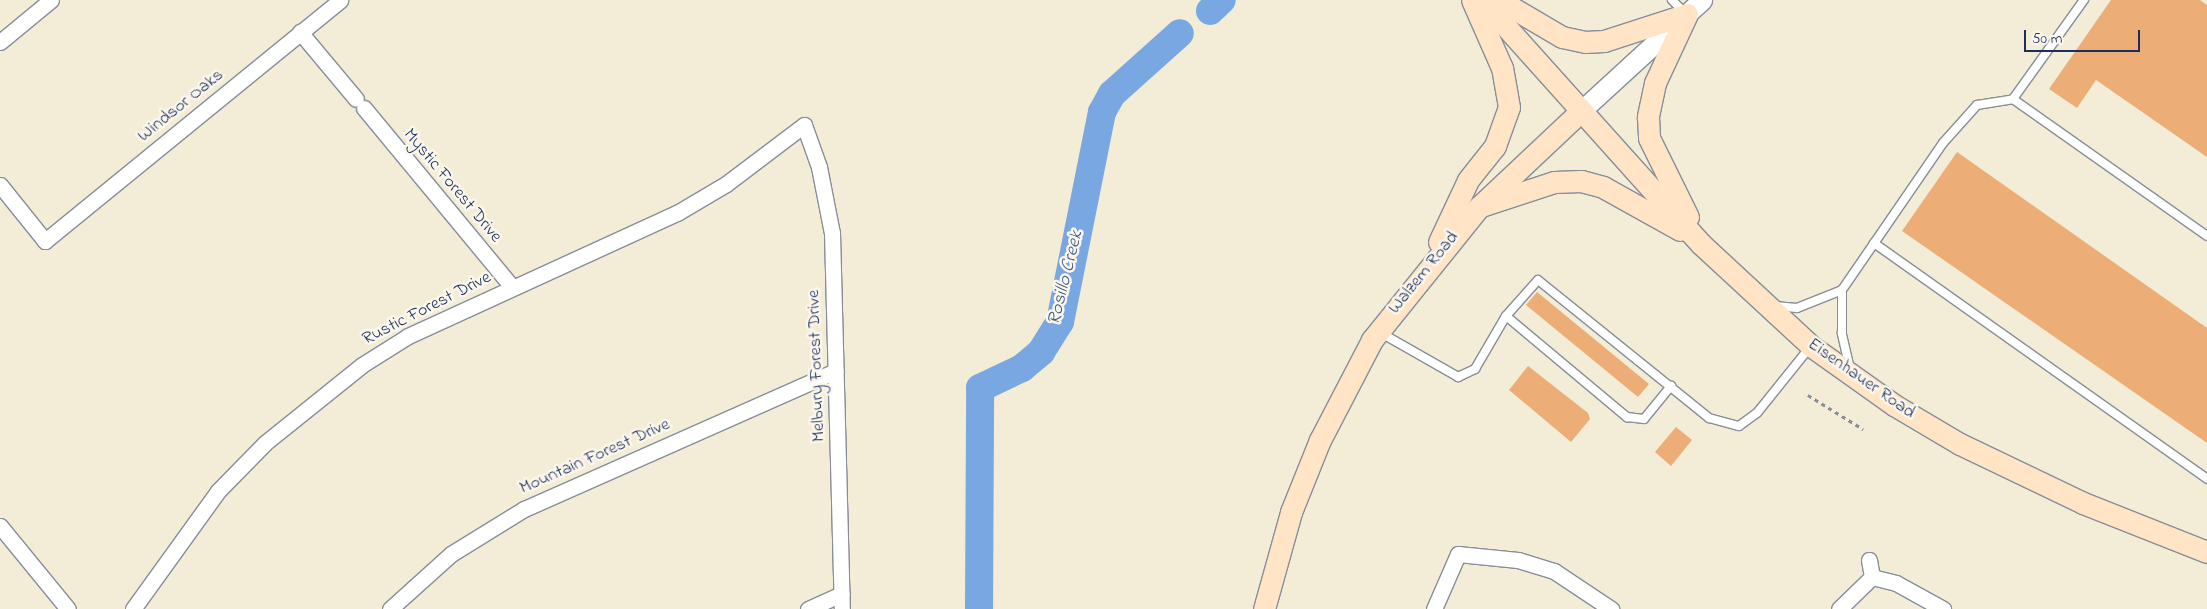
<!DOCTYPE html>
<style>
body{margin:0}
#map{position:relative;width:2207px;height:609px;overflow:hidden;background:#f3ecd6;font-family:"Indie Flower",sans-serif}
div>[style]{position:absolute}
.river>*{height:28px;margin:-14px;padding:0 14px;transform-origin:14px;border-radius:14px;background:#78a7e2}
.building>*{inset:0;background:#ecae76}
.path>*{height:2.5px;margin-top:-1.25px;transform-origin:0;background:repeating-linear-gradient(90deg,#878e9a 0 4px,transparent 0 8px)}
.roads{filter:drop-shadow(1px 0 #878e9a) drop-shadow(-1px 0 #878e9a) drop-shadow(0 1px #878e9a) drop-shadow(0 -1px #878e9a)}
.service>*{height:8px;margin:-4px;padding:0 4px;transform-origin:4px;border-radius:4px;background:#fff}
.minor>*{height:15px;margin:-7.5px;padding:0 7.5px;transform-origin:7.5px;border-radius:7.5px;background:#fff}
.tertiary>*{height:19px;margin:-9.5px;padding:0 9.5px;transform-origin:9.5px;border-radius:9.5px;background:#fff}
.secondary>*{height:21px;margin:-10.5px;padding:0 10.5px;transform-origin:10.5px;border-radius:10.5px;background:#ffe4c6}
span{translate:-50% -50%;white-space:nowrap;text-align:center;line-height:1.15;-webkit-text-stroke:5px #fbf7ec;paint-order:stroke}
.street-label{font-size:18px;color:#1b2f5e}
.water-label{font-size:19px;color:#3c598c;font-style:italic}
.scale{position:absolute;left:2024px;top:30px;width:116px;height:22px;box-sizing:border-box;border:2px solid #1b2f5e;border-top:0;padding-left:6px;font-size:15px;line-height:18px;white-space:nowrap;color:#1b2f5e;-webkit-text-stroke:4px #fbf7ec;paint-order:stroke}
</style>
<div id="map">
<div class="river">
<i style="left:1210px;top:11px;width:16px;rotate:-43deg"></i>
<i style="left:979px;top:609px;width:221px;rotate:-89.7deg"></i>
<i style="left:980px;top:388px;width:47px;rotate:-25.5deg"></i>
<i style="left:1022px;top:368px;width:25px;rotate:-40deg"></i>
<i style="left:1041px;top:352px;width:36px;rotate:-58deg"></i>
<i style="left:1060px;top:322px;width:214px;rotate:-78.7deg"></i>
<i style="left:1102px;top:112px;width:21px;rotate:-61deg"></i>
<i style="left:1112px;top:94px;width:91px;rotate:-41.9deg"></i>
</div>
<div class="building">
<i style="clip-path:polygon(2111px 0,2200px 0,2207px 5px,2207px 157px,2096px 80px,2077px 108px,2049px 89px)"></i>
<i style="clip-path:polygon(1957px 152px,2207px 328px,2207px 443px,1902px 231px)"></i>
<i style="clip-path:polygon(1537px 292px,1649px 384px,1638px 397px,1526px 305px)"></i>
<i style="clip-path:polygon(1528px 366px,1588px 413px,1590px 419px,1571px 442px,1509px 390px)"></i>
<i style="clip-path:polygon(1676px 427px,1692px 440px,1671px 466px,1655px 452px)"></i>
</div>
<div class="path">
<i style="left:1808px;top:395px;width:65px;rotate:31.7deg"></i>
</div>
<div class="roads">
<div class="service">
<i style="left:1672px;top:0;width:18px;rotate:45deg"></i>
<i style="left:2013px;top:99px;width:237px;rotate:35.2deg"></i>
<i style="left:1874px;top:243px;width:408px;rotate:35.3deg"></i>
<i style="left:1775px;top:306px;width:22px;rotate:5deg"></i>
<i style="left:1797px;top:308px;width:48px;rotate:-21.8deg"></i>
<i style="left:1506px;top:316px;width:158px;rotate:39.9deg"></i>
<i style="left:1627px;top:417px;width:17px;rotate:7deg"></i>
<i style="left:1644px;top:419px;width:43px;rotate:-50.7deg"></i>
<i style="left:1381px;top:333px;width:89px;rotate:29.7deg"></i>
<i style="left:1458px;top:377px;width:19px;rotate:-25deg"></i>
<i style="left:1475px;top:369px;width:61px;rotate:-59.7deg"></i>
<i style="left:1506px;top:316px;width:48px;rotate:-48.4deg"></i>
<i style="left:1538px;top:280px;width:220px;rotate:38.9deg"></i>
<i style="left:1709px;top:418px;width:31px;rotate:15deg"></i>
<i style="left:1739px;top:426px;width:22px;rotate:-36deg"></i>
<i style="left:1757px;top:413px;width:85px;rotate:-51.2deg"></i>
<i style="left:1850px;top:369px;width:37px;rotate:-103deg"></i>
<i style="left:1842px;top:333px;width:43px;rotate:-90deg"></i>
<i style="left:1842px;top:290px;width:178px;rotate:-55.5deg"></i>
<i style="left:1943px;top:143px;width:51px;rotate:-48.2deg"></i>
<i style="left:1977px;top:105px;width:36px;rotate:-9deg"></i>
<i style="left:2013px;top:99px;width:122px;rotate:-54.4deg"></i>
</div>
<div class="minor">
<i style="left:300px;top:32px;width:87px;rotate:50.1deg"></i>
<i style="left:0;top:42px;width:66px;rotate:-39.5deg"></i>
<i style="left:364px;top:108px;width:232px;rotate:50.4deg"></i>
<i style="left:0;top:185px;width:72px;rotate:51.2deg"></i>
<i style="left:45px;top:241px;width:381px;rotate:-39.2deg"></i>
<i style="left:0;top:526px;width:107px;rotate:50.7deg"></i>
<i style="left:1869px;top:560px;width:17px;rotate:80deg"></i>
<i style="left:1872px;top:577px;width:25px;rotate:14deg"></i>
<i style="left:1896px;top:583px;width:54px;rotate:29deg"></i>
<i style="left:133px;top:609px;width:145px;rotate:-54.2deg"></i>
<i style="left:218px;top:491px;width:67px;rotate:-45.6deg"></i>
<i style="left:265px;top:443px;width:124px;rotate:-38.8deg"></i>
<i style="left:362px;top:365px;width:54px;rotate:-32.2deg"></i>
<i style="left:408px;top:336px;width:296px;rotate:-24.6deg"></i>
<i style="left:677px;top:213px;width:57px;rotate:-30.6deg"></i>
<i style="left:726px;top:184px;width:98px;rotate:-37.1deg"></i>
<i style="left:804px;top:125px;width:45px;rotate:70.3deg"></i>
<i style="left:819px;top:167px;width:67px;rotate:78.9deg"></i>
<i style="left:832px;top:233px;width:376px;rotate:88.5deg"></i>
<i style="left:390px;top:609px;width:82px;rotate:-42deg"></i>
<i style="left:451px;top:554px;width:86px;rotate:-31.7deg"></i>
<i style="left:524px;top:509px;width:341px;rotate:-23.9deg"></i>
<i style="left:808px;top:609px;width:37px;rotate:-24deg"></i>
<i style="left:1434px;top:609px;width:60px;rotate:-66.4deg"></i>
<i style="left:1458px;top:554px;width:60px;rotate:5.7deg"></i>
<i style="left:1518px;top:560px;width:38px;rotate:17deg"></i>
<i style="left:1554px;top:571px;width:69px;rotate:33.7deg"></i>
<i style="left:1839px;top:609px;width:46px;rotate:-44.1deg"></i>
</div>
<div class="tertiary">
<i style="left:1582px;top:110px;width:163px;rotate:-42.5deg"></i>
</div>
<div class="secondary">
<i style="left:1482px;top:0;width:328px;rotate:48.1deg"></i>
<i style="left:1701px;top:244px;width:150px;rotate:42.8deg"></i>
<i style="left:1811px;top:346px;width:102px;rotate:35.4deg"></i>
<i style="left:1894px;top:405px;width:77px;rotate:30.6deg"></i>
<i style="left:1960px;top:444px;width:136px;rotate:25.6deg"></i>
<i style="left:2083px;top:503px;width:133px;rotate:21.6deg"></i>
<i style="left:1499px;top:0;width:73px;rotate:30.4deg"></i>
<i style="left:1562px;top:37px;width:24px;rotate:12deg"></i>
<i style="left:1585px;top:42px;width:19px;rotate:-3deg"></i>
<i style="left:1604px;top:41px;width:87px;rotate:-18deg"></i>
<i style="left:1687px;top:14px;width:76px;rotate:114.9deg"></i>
<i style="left:1655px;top:83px;width:35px;rotate:102deg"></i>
<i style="left:1648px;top:117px;width:21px;rotate:87deg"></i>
<i style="left:1649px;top:138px;width:88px;rotate:63.7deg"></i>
<i style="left:1481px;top:206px;width:77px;rotate:-18.2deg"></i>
<i style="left:1554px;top:182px;width:27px;rotate:-2deg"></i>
<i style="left:1581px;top:181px;width:23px;rotate:15deg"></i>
<i style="left:1603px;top:187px;width:88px;rotate:29.2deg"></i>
<i style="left:1439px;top:242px;width:68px;rotate:-64.9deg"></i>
<i style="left:1468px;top:180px;width:43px;rotate:-51.5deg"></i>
<i style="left:1495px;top:146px;width:41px;rotate:-70.3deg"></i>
<i style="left:1509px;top:107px;width:40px;rotate:-100deg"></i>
<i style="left:1502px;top:68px;width:74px;rotate:-113.8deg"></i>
<i style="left:1264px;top:609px;width:101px;rotate:-74.4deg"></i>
<i style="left:1291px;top:512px;width:78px;rotate:-68.1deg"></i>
<i style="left:1320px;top:440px;width:113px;rotate:-62.5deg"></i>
<i style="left:1372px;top:340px;width:171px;rotate:-51.2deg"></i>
<i style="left:1479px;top:207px;width:141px;rotate:-43.3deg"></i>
</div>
</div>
<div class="street-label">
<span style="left:181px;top:106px;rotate:-39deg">Windsor Oaks</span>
<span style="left:452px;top:186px;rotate:50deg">Mystic Forest Drive</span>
<span style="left:1424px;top:273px;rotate:-51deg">Walzem Road</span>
<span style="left:427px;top:309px;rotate:-27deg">Rustic Forest Drive</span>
<span style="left:817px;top:366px;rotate:-92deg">Melbury Forest Drive</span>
<span style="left:1861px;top:379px;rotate:35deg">Eisenhauer Road</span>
<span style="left:595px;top:457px;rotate:-24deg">Mountain Forest Drive</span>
</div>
<div class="water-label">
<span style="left:1066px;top:278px;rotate:-76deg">Rosillo Creek</span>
</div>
<div class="scale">50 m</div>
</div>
